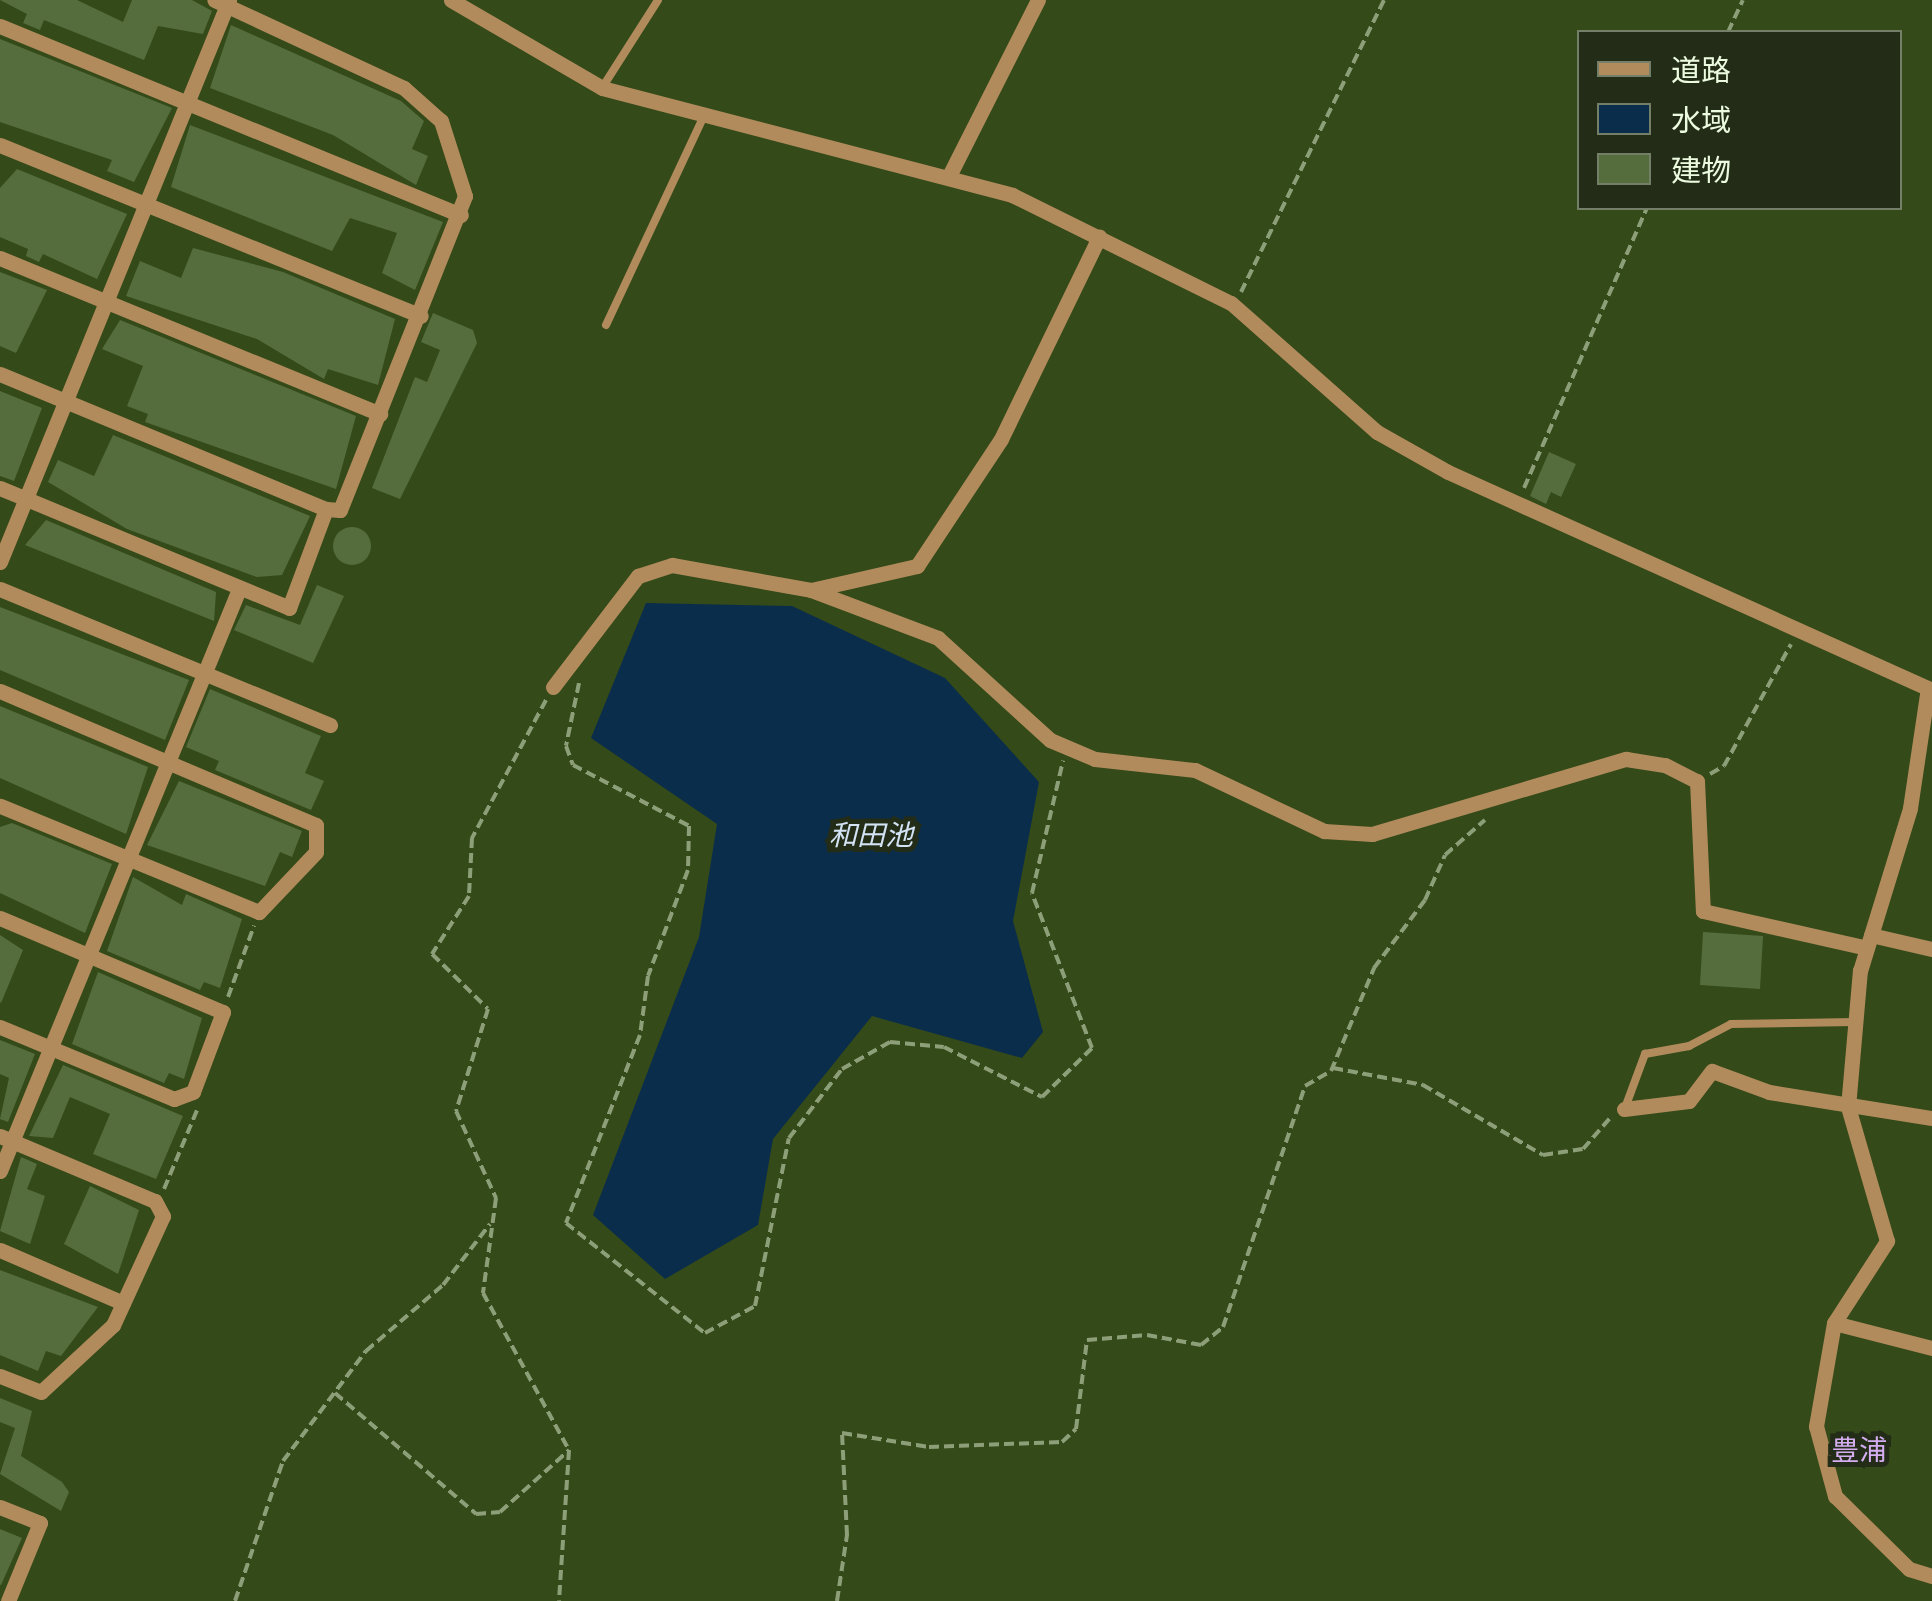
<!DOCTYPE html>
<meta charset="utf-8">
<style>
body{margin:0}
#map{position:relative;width:1932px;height:1601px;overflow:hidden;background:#344a19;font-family:"Titillium Web","Noto Sans JP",sans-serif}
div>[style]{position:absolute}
.water>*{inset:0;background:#0b2d4c}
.building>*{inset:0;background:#556d3c}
.round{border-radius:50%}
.path>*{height:4px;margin-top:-2px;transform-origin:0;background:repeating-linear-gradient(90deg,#8d9f78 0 10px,transparent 0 15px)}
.lane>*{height:8px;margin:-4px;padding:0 4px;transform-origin:4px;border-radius:4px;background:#b28b5d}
.street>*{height:15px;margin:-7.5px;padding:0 7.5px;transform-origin:7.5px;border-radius:7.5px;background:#b28b5d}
span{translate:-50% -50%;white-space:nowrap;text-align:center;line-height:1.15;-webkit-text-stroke:10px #222c17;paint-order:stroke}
.water-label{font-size:28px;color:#d3e3f4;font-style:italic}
.neighbourhood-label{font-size:28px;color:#d4aef1}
.legend{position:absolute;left:1577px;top:30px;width:325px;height:180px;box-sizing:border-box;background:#222c17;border:2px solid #737f67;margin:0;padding:12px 18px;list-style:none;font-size:30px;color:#ecfbdf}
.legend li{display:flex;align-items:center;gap:20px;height:50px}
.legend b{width:50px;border:2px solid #737f67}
</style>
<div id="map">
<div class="water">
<i style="clip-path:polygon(646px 603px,792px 606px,945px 678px,1039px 782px,1013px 921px,1043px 1032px,1022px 1058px,872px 1016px,773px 1139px,758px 1225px,665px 1279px,593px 1215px,699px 937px,717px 824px,591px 738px)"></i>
</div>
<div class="building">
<i style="clip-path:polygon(0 0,77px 0,123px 22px,132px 0,192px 0,212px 11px,203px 34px,158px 26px,144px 60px,44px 20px,40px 30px,23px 23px,27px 14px)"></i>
<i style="clip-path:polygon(231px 25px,401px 101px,424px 121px,412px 149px,428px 156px,416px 185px,333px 135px,210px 88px)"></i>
<i style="clip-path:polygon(0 39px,172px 108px,134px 182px,107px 171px,112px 160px,0 122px)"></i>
<i style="clip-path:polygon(190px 125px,443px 222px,415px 290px,382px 273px,397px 233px,350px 218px,332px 251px,171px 187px)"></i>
<i style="clip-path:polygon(17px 169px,127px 214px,97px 279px,43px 254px,39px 262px,26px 256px,28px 249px,0 237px,0 188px)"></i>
<i style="clip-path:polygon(193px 248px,283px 272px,395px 319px,378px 385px,328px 369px,324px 379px,257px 339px,126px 296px,140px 261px,181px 278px)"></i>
<i style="clip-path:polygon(0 272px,47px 290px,16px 353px,0 346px)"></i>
<i style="clip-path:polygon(433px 313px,473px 330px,477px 343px,400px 499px,372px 488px,415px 377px,427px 382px,440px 350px,421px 342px)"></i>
<i style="clip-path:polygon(120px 320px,356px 416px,336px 489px,145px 422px,148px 414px,127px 406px,143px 366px,102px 349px)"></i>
<i style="clip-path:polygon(0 391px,42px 408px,14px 481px,0 476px)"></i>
<i style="clip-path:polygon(113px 435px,310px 516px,282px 575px,257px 577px,127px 529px,48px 482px,58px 460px,94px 476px)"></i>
<i style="clip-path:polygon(1549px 452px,1576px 464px,1561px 497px,1551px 492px,1546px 504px,1530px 496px)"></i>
<i style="clip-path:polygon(46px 520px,216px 592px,214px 621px,25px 545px)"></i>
<i class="round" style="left:333px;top:527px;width:38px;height:38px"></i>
<i style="clip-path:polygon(317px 585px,344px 596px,313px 663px,234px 630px,246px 605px,300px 625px)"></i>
<i style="clip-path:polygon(0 607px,189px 680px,165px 740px,0 670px)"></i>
<i style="clip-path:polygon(210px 689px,321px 736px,305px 773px,324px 781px,311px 810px,215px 770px,219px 761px,186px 747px)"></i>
<i style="clip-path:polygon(0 706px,148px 767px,126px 834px,0 778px)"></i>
<i style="clip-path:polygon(179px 781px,302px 831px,292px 857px,280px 852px,265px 886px,147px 845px)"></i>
<i style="clip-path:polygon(12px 823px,112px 864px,85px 933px,0 893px,0 827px)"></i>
<i style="clip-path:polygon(133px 877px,182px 905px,186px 894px,242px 919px,220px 988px,204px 982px,200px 990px,107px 951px)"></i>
<i style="clip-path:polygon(1703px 932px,1763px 936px,1760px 989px,1700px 985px)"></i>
<i style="clip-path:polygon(0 935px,23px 950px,1px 1003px,0 1002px)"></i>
<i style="clip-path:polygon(98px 972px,202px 1018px,184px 1079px,169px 1073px,164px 1083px,72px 1044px)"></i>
<i style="clip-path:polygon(0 1040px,35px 1054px,8px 1122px,0 1119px,9px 1078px,0 1074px)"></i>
<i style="clip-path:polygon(63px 1065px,183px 1116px,156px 1179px,93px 1154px,110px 1114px,70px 1097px,53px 1138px,29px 1136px)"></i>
<i style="clip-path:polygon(21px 1157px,37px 1164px,27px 1189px,45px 1196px,30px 1244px,0 1231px)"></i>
<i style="clip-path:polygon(90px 1186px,139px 1210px,118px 1274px,64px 1244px)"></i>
<i style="clip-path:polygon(0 1270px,98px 1307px,61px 1356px,46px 1351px,38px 1371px,0 1355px)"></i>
<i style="clip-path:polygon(0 1398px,32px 1411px,21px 1456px,62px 1482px,69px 1492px,61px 1511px,0 1474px,15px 1428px,0 1422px)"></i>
<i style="clip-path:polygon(0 1529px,22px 1538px,1px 1585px,0 1585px)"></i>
</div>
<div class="path">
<i style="left:1728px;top:32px;width:35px;rotate:-65deg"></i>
<i style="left:1241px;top:292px;width:325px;rotate:-63.9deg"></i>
<i style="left:1524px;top:488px;width:306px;rotate:-66.3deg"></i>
<i style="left:579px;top:683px;width:64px;rotate:101.7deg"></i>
<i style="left:566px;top:746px;width:20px;rotate:70deg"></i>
<i style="left:573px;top:765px;width:131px;rotate:27.7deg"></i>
<i style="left:689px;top:826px;width:44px;rotate:91.3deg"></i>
<i style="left:688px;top:870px;width:113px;rotate:110.7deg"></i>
<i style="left:648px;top:976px;width:60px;rotate:97.7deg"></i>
<i style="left:640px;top:1035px;width:202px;rotate:111.5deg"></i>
<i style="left:566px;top:1223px;width:177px;rotate:38.4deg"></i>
<i style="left:705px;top:1333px;width:57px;rotate:-28.4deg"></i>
<i style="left:755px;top:1306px;width:171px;rotate:-78.6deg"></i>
<i style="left:789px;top:1138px;width:87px;rotate:-52.5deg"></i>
<i style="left:842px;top:1069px;width:55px;rotate:-29.4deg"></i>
<i style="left:890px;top:1042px;width:54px;rotate:5.3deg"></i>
<i style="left:944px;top:1047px;width:110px;rotate:27deg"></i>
<i style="left:1042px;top:1097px;width:70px;rotate:-44.4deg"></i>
<i style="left:1092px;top:1048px;width:166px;rotate:-111.2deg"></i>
<i style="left:1032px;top:893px;width:136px;rotate:-76.8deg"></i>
<i style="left:546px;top:700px;width:157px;rotate:118.2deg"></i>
<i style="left:472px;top:838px;width:58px;rotate:93deg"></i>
<i style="left:469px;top:896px;width:69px;rotate:122.5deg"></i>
<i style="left:432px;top:954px;width:78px;rotate:44.5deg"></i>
<i style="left:488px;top:1009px;width:107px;rotate:107.4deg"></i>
<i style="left:456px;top:1111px;width:96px;rotate:65.3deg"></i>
<i style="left:496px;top:1198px;width:96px;rotate:97.8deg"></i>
<i style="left:483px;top:1293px;width:179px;rotate:61.3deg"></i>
<i style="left:569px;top:1450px;width:151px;rotate:93.8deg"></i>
<i style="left:1710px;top:774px;width:16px;rotate:-30deg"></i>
<i style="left:1724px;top:766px;width:139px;rotate:-61.2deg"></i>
<i style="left:228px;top:997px;width:76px;rotate:-69.9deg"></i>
<i style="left:1333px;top:1068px;width:92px;rotate:10.7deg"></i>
<i style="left:1423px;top:1085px;width:139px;rotate:30.3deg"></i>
<i style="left:1543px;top:1155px;width:40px;rotate:-8.5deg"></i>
<i style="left:1583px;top:1149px;width:41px;rotate:-48.9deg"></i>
<i style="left:164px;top:1189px;width:86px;rotate:-67.3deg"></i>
<i style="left:335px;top:1393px;width:186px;rotate:40.6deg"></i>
<i style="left:476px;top:1514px;width:24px;rotate:-5deg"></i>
<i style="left:500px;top:1512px;width:93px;rotate:-41.9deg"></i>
<i style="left:235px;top:1601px;width:148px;rotate:-71.1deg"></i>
<i style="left:283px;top:1461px;width:138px;rotate:-53deg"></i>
<i style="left:366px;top:1351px;width:101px;rotate:-40.6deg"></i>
<i style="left:443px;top:1285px;width:77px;rotate:-52.4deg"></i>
<i style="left:837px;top:1601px;width:67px;rotate:-81.4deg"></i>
<i style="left:847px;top:1535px;width:102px;rotate:-92.8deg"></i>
<i style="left:842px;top:1433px;width:88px;rotate:9.1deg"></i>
<i style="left:929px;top:1447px;width:133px;rotate:-2.2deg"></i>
<i style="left:1062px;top:1442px;width:19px;rotate:-43deg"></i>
<i style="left:1076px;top:1429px;width:90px;rotate:-83deg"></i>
<i style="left:1087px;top:1340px;width:60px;rotate:-4.8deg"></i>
<i style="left:1147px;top:1335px;width:55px;rotate:10.5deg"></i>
<i style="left:1201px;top:1345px;width:28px;rotate:-39deg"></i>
<i style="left:1223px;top:1327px;width:255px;rotate:-71.2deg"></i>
<i style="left:1305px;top:1086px;width:30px;rotate:-30deg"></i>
<i style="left:1331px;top:1071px;width:112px;rotate:-67.3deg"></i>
<i style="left:1374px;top:968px;width:85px;rotate:-53.1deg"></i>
<i style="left:1425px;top:900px;width:49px;rotate:-66deg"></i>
<i style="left:1445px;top:855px;width:53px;rotate:-41.2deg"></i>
</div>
<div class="lane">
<i style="left:602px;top:88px;width:104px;rotate:-57.5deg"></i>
<i style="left:606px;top:325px;width:231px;rotate:-64.9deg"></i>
<i style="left:1625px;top:1108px;width:58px;rotate:-69.7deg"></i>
<i style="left:1645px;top:1054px;width:45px;rotate:-10.3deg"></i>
<i style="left:1689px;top:1046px;width:47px;rotate:-27.6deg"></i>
<i style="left:1731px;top:1024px;width:124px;rotate:-0.9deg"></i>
</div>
<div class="street">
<i style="left:451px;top:0;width:175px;rotate:30.2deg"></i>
<i style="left:602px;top:88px;width:424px;rotate:14.6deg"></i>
<i style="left:1012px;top:195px;width:244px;rotate:26.3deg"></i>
<i style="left:1231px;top:303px;width:195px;rotate:41.5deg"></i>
<i style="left:1377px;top:432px;width:81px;rotate:29.4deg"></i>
<i style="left:1448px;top:472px;width:531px;rotate:24.25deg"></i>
<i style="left:0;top:26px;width:498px;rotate:22.3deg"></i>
<i style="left:0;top:145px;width:454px;rotate:22.1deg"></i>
<i style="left:950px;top:174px;width:195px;rotate:-63.2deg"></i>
<i style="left:0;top:258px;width:411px;rotate:22.3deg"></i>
<i style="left:0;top:374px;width:353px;rotate:22.5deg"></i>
<i style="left:0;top:488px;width:313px;rotate:22.5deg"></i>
<i style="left:289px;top:608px;width:106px;rotate:-69.5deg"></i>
<i style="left:326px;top:509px;width:14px;rotate:4deg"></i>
<i style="left:340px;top:510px;width:338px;rotate:-68.3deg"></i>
<i style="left:465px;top:196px;width:79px;rotate:-107.7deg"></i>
<i style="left:441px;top:121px;width:50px;rotate:-138.3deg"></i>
<i style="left:404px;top:88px;width:209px;rotate:-155.1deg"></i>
<i style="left:0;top:562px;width:607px;rotate:-67.83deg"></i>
<i style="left:0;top:589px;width:357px;rotate:22.4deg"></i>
<i style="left:811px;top:590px;width:136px;rotate:20.7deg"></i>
<i style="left:938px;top:638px;width:151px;rotate:42.3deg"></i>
<i style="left:1050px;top:740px;width:49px;rotate:22.9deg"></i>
<i style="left:1095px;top:759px;width:101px;rotate:6.3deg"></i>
<i style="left:1195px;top:770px;width:143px;rotate:25.3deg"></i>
<i style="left:1324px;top:831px;width:48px;rotate:3.6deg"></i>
<i style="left:1372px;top:834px;width:265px;rotate:-16.5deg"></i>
<i style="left:1626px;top:759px;width:39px;rotate:9deg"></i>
<i style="left:1665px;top:765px;width:36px;rotate:27deg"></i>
<i style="left:1697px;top:781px;width:130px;rotate:87.4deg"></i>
<i style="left:1703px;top:911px;width:168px;rotate:12.7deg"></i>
<i style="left:553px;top:687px;width:140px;rotate:-52.6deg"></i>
<i style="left:638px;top:576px;width:36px;rotate:-18deg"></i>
<i style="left:672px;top:565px;width:141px;rotate:10.2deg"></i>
<i style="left:811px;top:590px;width:109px;rotate:-12.8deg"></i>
<i style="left:917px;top:566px;width:152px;rotate:-56.5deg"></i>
<i style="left:1001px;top:439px;width:225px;rotate:-64.1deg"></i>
<i style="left:0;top:691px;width:343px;rotate:23deg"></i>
<i style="left:316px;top:825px;width:27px;rotate:90deg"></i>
<i style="left:316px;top:852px;width:83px;rotate:133.5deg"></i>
<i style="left:259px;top:912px;width:280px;rotate:-157.7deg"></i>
<i style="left:0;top:918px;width:242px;rotate:22.9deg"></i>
<i style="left:223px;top:1012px;width:85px;rotate:110.6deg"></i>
<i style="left:193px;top:1092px;width:20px;rotate:160deg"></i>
<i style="left:174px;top:1099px;width:188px;rotate:-157.5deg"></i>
<i style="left:1871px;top:935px;width:63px;rotate:12.9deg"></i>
<i style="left:1624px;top:1109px;width:65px;rotate:-7deg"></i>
<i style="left:1689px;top:1101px;width:38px;rotate:-53deg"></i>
<i style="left:1712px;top:1071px;width:61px;rotate:20.2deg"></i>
<i style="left:1769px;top:1092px;width:165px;rotate:9.1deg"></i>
<i style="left:0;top:1136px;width:168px;rotate:22.8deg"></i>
<i style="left:155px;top:1201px;width:17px;rotate:62deg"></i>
<i style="left:163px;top:1216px;width:120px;rotate:114.6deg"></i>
<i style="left:113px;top:1325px;width:98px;rotate:137.1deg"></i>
<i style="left:41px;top:1392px;width:44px;rotate:-158.7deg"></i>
<i style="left:0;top:1171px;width:629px;rotate:-67.67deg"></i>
<i style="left:0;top:1250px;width:134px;rotate:23.3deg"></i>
<i style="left:1834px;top:1323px;width:98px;rotate:-57.1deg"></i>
<i style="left:1887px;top:1241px;width:140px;rotate:-106.2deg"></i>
<i style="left:1848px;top:1107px;width:137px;rotate:-85deg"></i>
<i style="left:1860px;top:971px;width:170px;rotate:-72.9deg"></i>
<i style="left:1910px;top:808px;width:121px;rotate:-81.5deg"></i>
<i style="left:1932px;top:1348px;width:101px;rotate:-165.7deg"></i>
<i style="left:1834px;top:1323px;width:105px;rotate:99.9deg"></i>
<i style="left:1816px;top:1426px;width:73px;rotate:74.8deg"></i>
<i style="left:1835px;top:1496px;width:104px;rotate:44.6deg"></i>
<i style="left:1909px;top:1569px;width:24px;rotate:17deg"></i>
<i style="left:0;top:1507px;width:43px;rotate:21.8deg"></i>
<i style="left:40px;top:1523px;width:84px;rotate:112.3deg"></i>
</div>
<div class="water-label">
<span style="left:871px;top:835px">和田池</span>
</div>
<div class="neighbourhood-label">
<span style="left:1859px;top:1450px">豊浦</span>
</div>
<ul class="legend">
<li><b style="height:12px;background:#b28b5d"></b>道路</li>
<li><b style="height:28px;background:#0b2d4c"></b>水域</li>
<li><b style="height:28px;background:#556d3c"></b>建物</li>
</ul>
</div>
